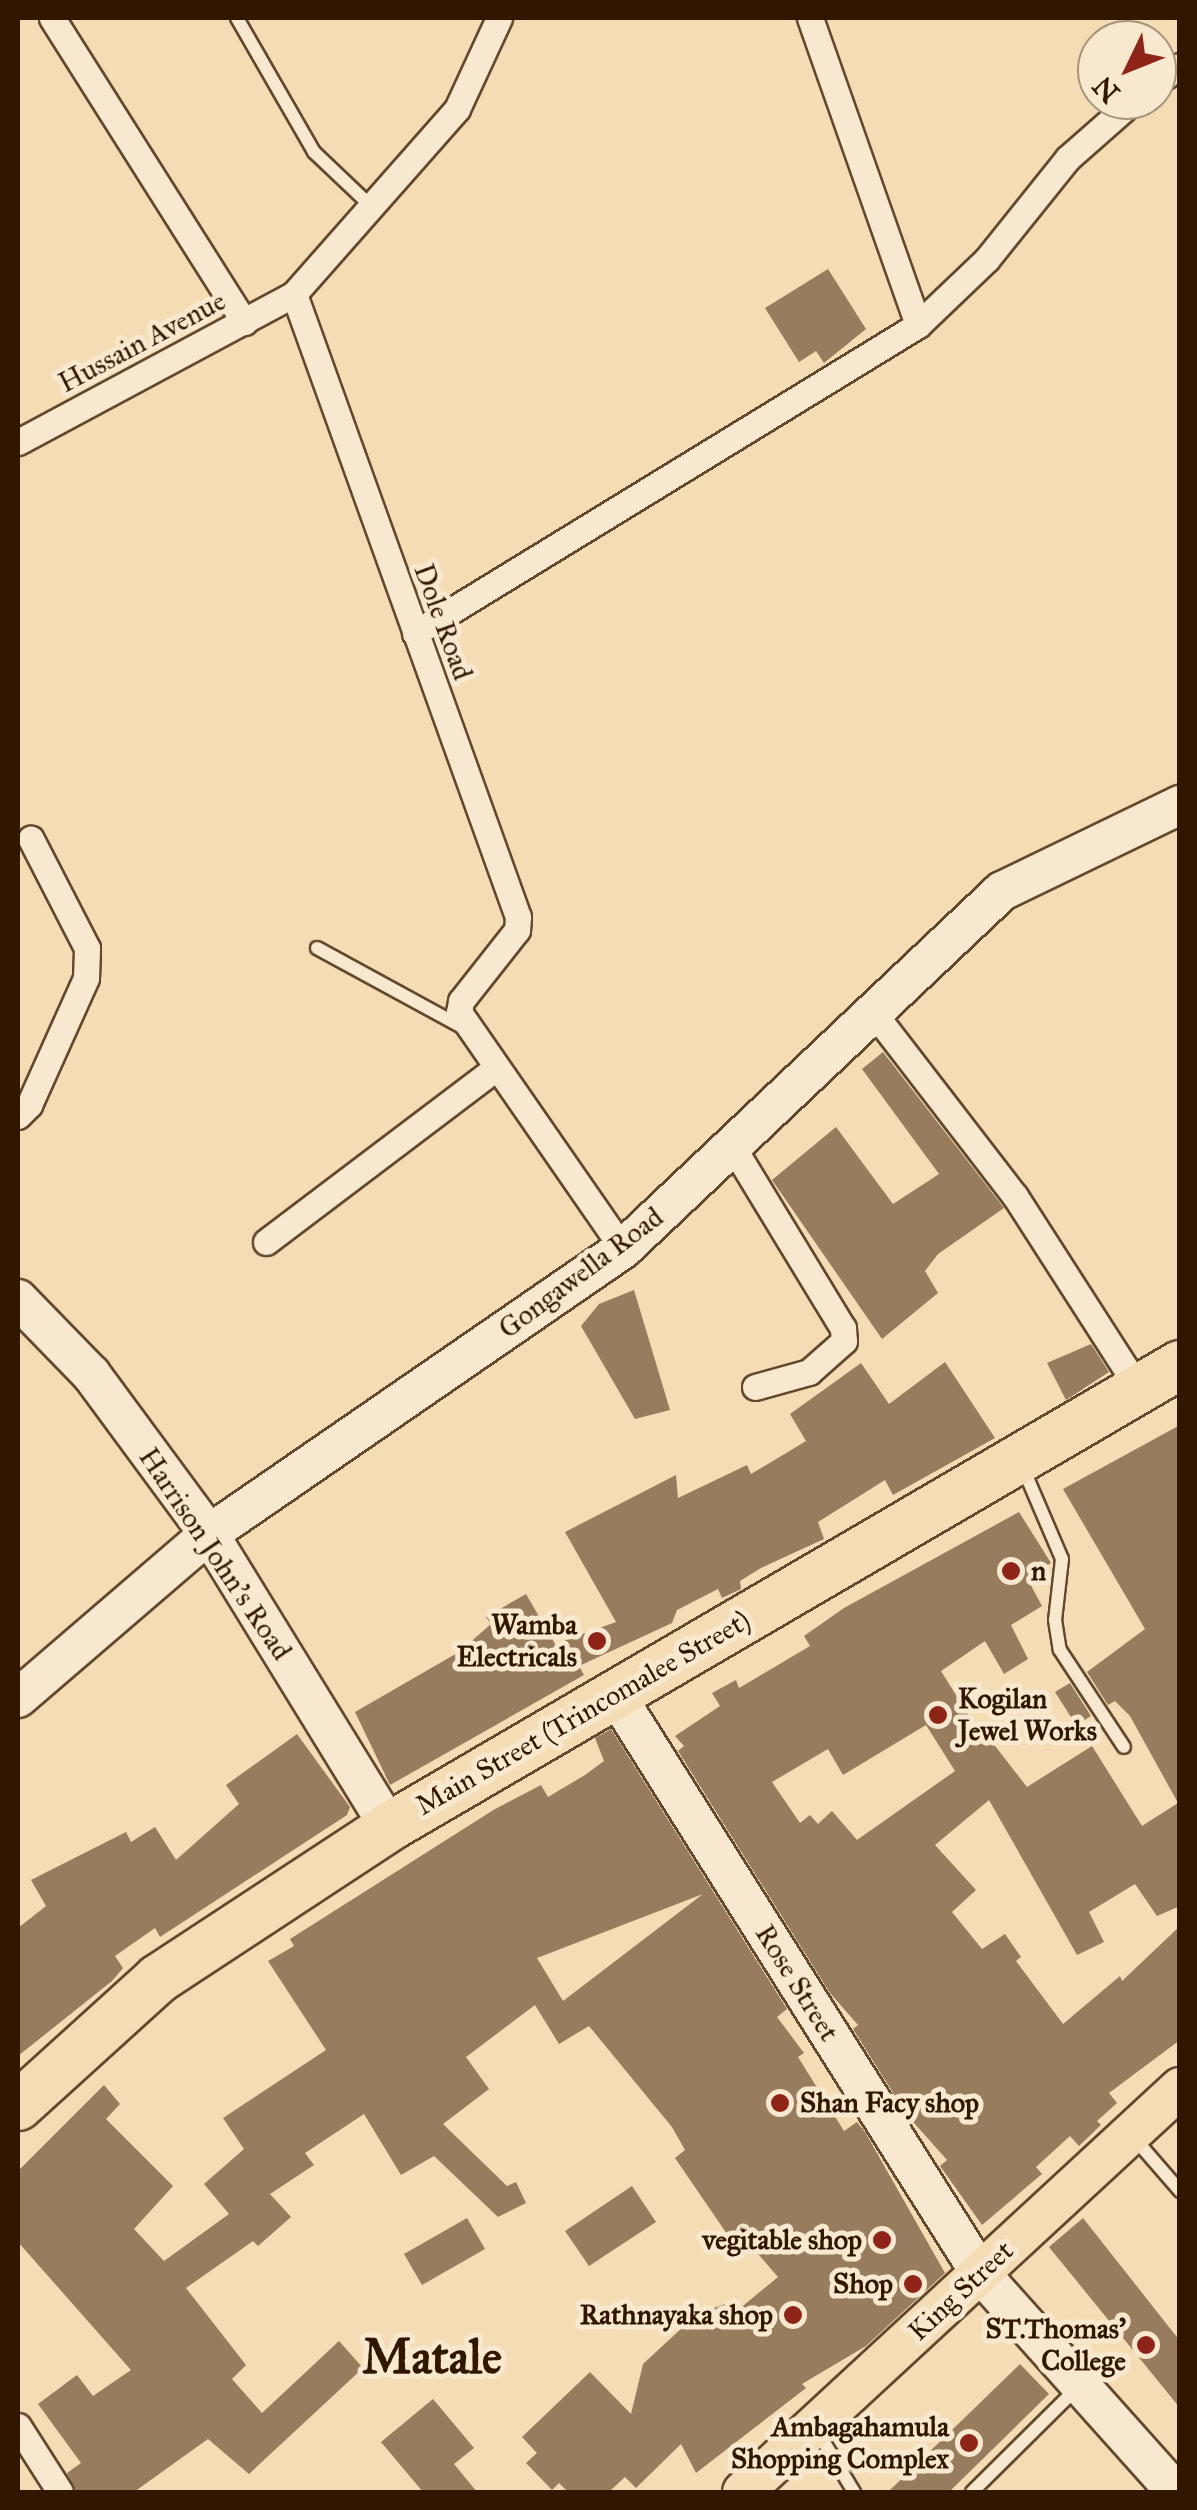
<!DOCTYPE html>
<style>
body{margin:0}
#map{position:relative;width:1197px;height:2510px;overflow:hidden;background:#f4dcb5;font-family:"IM FELL Great Primer",serif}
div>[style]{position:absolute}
.building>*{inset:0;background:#977d5e}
.roads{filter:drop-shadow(2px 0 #62482d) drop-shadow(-2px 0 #62482d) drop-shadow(0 2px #62482d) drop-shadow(0 -2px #62482d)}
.lane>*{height:12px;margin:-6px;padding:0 6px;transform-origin:6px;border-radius:6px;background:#f8e8cf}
.street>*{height:25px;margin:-12.5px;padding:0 12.5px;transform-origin:12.5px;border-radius:12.5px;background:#f8e8cf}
.secondary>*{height:38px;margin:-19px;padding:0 19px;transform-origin:19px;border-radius:19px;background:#f8e8cf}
.primary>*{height:40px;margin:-20px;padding:0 20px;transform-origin:20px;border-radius:20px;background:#f4dcb5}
.highway>*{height:48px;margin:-24px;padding:0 24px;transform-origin:24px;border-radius:24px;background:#f4dcb5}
.dots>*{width:28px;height:28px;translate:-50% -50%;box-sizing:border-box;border:5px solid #f8e8cf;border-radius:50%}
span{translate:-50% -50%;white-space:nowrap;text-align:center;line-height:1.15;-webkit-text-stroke:10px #f8e8cf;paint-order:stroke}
.street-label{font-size:28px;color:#321700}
.poi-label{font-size:28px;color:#321700;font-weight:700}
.left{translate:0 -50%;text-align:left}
.right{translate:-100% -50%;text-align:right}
.town-label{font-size:48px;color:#321700;font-weight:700}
.frame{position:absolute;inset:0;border:20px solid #321700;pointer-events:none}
.north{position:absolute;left:1077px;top:20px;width:100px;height:100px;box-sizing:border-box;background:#f8e8cf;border:2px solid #a9947c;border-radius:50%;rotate:227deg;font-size:28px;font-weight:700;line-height:40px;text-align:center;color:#321700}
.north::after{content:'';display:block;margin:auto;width:35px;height:45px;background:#8f2418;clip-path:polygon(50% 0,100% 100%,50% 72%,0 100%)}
</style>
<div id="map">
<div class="building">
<i style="clip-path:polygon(828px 269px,866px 329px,824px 363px,816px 351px,799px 362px,765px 308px)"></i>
<i style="clip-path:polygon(883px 1052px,1004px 1208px,938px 1254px,925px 1271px,938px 1293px,882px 1339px,772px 1180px,836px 1127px,893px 1204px,939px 1174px,862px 1069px)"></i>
<i style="clip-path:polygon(634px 1290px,670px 1410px,635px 1419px,581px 1326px,599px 1304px)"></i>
<i style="clip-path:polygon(1091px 1344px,1109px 1372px,1066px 1400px,1047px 1363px)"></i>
<i style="clip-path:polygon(945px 1362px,995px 1438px,893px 1495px,885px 1480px,818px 1522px,824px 1539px,761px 1568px,740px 1581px,741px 1589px,722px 1598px,718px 1589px,677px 1610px,672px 1623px,579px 1666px,584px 1675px,390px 1785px,355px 1712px,459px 1652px,491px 1624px,486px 1617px,526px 1594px,555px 1644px,616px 1622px,565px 1532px,676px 1475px,678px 1498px,747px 1465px,751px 1474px,778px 1458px,806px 1441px,790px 1414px,861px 1363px,889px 1404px)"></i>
<i style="clip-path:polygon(evenodd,1180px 1425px,1180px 1906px,1157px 1916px,1135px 1884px,1089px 1912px,1104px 1942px,1077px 1955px,989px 1800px,935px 1845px,976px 1890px,952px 1912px,982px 1949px,1005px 1934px,1021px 1957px,1016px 1961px,1063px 2024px,1120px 1976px,1122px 1981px,1180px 1926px,1180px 2040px,1109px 2093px,1117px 2103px,1097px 2121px,1101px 2125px,1079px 2146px,1070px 2136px,1036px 2167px,1042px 2174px,982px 2225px,940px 2166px,947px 2160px,907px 2115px,853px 2029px,858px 2025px,830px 1993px,678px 1751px,684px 1746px,675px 1736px,720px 1706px,712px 1693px,736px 1680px,739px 1688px,810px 1646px,804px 1636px,844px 1608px,1019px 1512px,1051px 1563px,1027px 1578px,1042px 1606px,1011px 1625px,1028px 1659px,1004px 1674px,985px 1641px,941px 1671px,988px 1746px,992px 1742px,1027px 1787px,1092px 1746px,1142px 1826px,1178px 1803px,1130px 1716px,1115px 1701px,1108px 1705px,1087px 1672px,1145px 1629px,1063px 1489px,1180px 1425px,926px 1725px,955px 1771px,857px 1840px,832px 1811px,818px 1824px,810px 1815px,800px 1823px,772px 1782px,828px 1749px,843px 1775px,926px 1725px)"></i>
<i style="clip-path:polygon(1070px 1683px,1091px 1716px,1076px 1725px,1055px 1692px)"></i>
<i style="clip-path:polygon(evenodd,611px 1729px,787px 2009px,777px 2017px,804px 2053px,798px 2057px,844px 2131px,857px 2122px,865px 2132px,945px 2273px,866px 2346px,802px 2384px,806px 2388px,696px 2473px,681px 2444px,636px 2488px,625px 2477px,609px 2492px,568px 2492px,559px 2483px,552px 2490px,526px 2463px,537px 2453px,522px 2437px,590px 2372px,631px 2414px,643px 2364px,697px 2314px,731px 2302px,738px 2310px,778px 2277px,752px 2247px,740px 2253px,675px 2158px,685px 2150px,672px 2127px,589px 2026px,559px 2044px,535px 2005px,466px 2057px,489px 2089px,443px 2124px,507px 2186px,516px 2182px,526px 2203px,498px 2217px,434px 2156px,401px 2175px,364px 2114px,305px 2153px,314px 2165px,270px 2194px,291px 2217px,258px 2246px,253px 2241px,186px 2288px,246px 2365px,232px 2379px,262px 2413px,339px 2341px,363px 2368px,249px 2474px,208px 2439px,134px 2492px,76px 2492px,67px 2473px,81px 2463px,38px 2404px,77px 2375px,93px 2396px,131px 2370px,18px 2242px,18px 2171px,104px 2085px,120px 2104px,106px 2119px,173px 2186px,134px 2229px,164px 2261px,229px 2214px,204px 2184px,244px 2149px,223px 2118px,326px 2050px,268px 1961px,294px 1946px,290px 1939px,495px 1809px,541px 1785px,548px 1797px,585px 1775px,604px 1761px,595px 1738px,611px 1729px,703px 1894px,563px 2001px,537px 1958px,703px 1894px)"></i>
<i style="clip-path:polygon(297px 1734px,350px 1807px,347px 1815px,160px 1937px,155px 1928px,115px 1956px,123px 1968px,112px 1981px,18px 2056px,18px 1928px,46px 1906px,31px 1880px,126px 1832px,131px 1842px,155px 1827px,176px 1860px,239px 1804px,226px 1785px)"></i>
<i style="clip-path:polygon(632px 2186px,656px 2222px,589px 2266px,565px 2231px)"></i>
<i style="clip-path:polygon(467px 2218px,485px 2249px,422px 2285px,404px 2254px)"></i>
<i style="clip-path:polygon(1083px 2218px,1180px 2341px,1180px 2408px,1049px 2247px)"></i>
<i style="clip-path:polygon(1020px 2364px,1049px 2394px,949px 2492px,888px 2492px)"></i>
<i style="clip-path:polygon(433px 2399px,474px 2448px,454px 2464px,477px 2492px,423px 2492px,381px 2442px)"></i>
</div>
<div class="roads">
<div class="lane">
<i style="left:237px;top:18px;width:155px;rotate:60.1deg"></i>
<i style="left:314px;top:152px;width:79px;rotate:43.5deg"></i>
<i style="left:317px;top:948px;width:167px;rotate:28.6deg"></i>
<i style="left:1023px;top:1468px;width:99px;rotate:66.8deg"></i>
<i style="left:1062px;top:1559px;width:61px;rotate:96.5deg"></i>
<i style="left:1055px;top:1620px;width:30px;rotate:81deg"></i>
<i style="left:1060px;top:1650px;width:116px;rotate:56.6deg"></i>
<i style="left:1135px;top:2139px;width:69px;rotate:49.1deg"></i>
<i style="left:816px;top:2429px;width:74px;rotate:58.9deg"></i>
<i style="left:972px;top:2492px;width:146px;rotate:-44.7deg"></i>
</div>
<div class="street">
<i style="left:52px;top:18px;width:360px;rotate:57.7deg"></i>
<i style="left:499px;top:18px;width:100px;rotate:114.8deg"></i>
<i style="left:457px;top:109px;width:247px;rotate:131.4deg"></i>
<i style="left:294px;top:294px;width:662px;rotate:70.22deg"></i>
<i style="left:518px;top:917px;width:13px;rotate:94deg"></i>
<i style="left:517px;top:930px;width:90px;rotate:128.3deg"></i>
<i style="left:461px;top:1001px;width:11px;rotate:100deg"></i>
<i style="left:459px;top:1012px;width:288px;rotate:55.3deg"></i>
<i style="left:810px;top:18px;width:325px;rotate:70.6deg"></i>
<i style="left:1157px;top:82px;width:28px;rotate:-35deg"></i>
<i style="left:18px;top:442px;width:313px;rotate:-28.2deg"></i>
<i style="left:415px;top:633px;width:590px;rotate:-31.48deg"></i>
<i style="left:918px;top:325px;width:95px;rotate:-43.7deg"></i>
<i style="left:987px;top:259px;width:129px;rotate:-51.3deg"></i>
<i style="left:1068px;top:158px;width:88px;rotate:-41.3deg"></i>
<i style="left:870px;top:1008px;width:237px;rotate:52.4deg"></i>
<i style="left:1015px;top:1196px;width:229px;rotate:57.3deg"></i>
<i style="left:18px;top:1116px;width:16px;rotate:-45deg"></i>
<i style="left:29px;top:1105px;width:139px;rotate:-65.8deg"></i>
<i style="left:86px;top:978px;width:30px;rotate:-88deg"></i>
<i style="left:87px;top:948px;width:123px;rotate:-117.2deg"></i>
<i style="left:734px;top:1149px;width:210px;rotate:58.7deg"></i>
<i style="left:843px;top:1328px;width:13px;rotate:86deg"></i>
<i style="left:844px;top:1341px;width:47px;rotate:138.5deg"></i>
<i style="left:809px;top:1372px;width:56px;rotate:164.5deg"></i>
<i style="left:266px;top:1242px;width:287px;rotate:-37.1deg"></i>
<i style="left:18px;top:2426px;width:78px;rotate:57.5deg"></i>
</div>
<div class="secondary">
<i style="left:18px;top:1299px;width:105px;rotate:45.8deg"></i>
<i style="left:91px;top:1374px;width:199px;rotate:53.6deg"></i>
<i style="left:209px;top:1534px;width:344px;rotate:58.4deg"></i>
<i style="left:614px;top:1692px;width:687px;rotate:57.79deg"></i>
<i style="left:980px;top:2273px;width:294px;rotate:48.2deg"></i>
<i style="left:18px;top:1698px;width:252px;rotate:-40.7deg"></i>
<i style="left:209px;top:1534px;width:503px;rotate:-34.54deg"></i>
<i style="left:623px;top:1249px;width:521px;rotate:-43.37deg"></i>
<i style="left:1002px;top:891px;width:198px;rotate:-25.8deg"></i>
</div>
<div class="primary">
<i style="left:743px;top:2492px;width:595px;rotate:-42.75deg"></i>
</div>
<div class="highway">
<i style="left:18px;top:2106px;width:189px;rotate:-42.2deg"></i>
<i style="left:158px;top:1979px;width:277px;rotate:-33.3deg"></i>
<i style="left:389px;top:1827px;width:916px;rotate:-30.29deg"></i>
</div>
</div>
<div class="dots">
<i style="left:1011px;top:1571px;background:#8f2418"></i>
<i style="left:597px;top:1641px;background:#8f2418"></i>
<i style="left:938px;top:1715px;background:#8f2418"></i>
<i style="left:780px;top:2103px;background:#8f2418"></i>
<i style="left:882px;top:2240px;background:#8f2418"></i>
<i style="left:913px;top:2284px;background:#8f2418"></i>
<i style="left:793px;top:2315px;background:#8f2418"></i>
<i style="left:1146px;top:2345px;background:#8f2418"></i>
<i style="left:969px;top:2443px;background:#8f2418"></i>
</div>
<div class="street-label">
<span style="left:142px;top:342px;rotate:-28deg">Hussain Avenue</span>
<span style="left:443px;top:622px;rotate:70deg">Dole Road</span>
<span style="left:581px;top:1273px;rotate:-37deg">Gongawella Road</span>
<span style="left:215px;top:1554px;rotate:56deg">Harrison John's Road</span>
<span style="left:583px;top:1713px;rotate:-30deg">Main Street (Trincomalee Street)</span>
<span style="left:797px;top:1983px;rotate:58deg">Rose Street</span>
<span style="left:961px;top:2291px;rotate:-43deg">King Street</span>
</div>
<div class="poi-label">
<span class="left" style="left:1031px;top:1571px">n</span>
<span class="right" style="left:577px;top:1641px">Wamba<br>Electricals</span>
<span class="left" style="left:958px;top:1715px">Kogilan<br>Jewel Works</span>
<span class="left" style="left:800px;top:2103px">Shan Facy shop</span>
<span class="right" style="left:862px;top:2240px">vegitable shop</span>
<span class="right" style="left:893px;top:2284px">Shop</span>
<span class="right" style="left:773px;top:2315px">Rathnayaka shop</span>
<span class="right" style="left:1126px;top:2345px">ST.Thomas'<br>College</span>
<span class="right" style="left:949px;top:2443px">Ambagahamula<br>Shopping Complex</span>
</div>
<div class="town-label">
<span style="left:432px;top:2357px">Matale</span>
</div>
<div class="frame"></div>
<div class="north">N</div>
</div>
